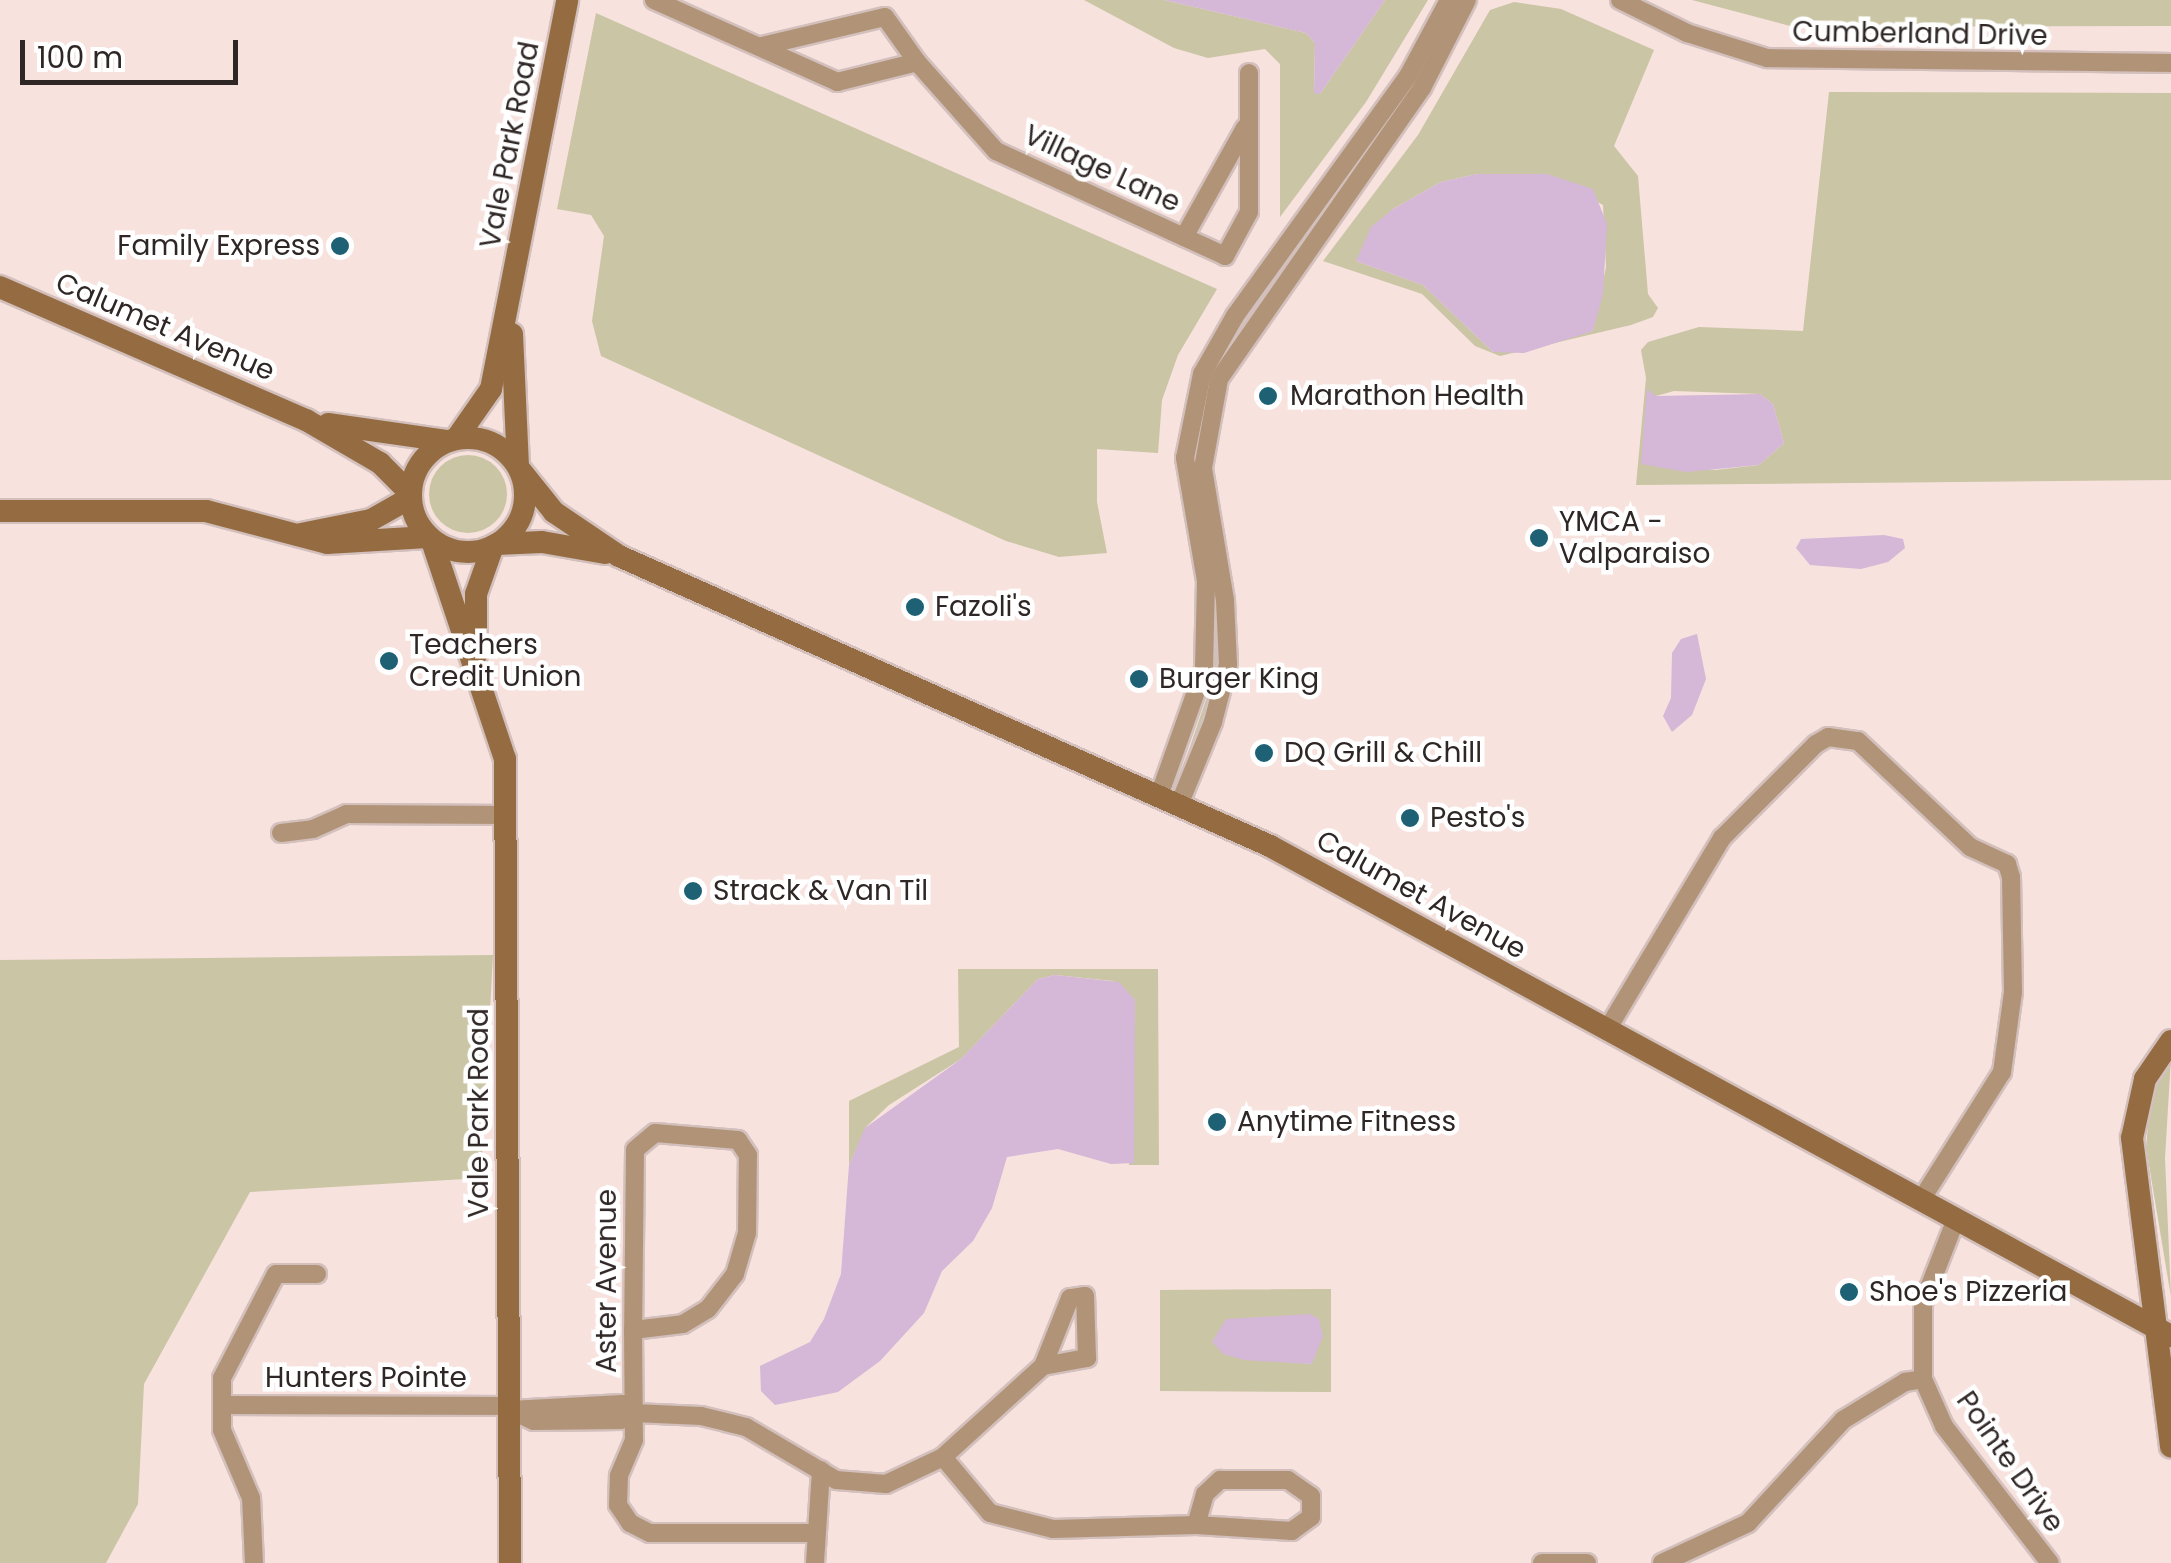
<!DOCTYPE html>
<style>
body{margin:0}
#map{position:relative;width:2171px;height:1563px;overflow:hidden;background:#f7e2de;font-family:Poppins,sans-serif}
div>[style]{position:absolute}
.green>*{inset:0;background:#cac5a4}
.round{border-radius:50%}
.water>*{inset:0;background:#d5b7d7}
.roads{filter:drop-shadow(2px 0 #d3c0bd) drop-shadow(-2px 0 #d3c0bd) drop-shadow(0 2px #d3c0bd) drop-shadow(0 -2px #d3c0bd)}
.street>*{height:18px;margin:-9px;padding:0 9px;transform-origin:9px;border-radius:9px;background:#b19478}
.secondary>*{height:22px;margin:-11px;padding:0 11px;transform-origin:11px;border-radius:11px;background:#956c41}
.secondary>.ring{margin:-11px;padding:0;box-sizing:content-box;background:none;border:22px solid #956c41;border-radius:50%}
.dots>*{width:28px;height:28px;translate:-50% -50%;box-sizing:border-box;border:5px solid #fff;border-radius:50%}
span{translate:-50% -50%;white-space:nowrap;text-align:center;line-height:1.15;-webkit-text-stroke:9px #fff;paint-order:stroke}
.street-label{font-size:28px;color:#2f2726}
.poi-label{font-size:28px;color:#2f2726}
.right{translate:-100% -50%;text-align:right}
.left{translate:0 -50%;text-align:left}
.scale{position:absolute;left:20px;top:40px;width:218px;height:45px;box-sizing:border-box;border:5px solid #2f2726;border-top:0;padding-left:12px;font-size:30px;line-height:35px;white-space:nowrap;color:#2f2726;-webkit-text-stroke:8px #fff;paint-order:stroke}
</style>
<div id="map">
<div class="green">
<i style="clip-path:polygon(1084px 0,1164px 0,1306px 33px,1315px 43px,1314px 92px,1320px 94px,1385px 0,1428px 0,1366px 102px,1280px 217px,1280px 64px,1265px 49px,1208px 58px,1174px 48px)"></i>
<i style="clip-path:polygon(1692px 0,2171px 0,2171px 26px,1794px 27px)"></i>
<i style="clip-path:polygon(evenodd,1514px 2px,1561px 9px,1654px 50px,1614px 146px,1638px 176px,1648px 294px,1658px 308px,1653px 317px,1631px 325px,1500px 356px,1475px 346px,1422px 294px,1323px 261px,1418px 135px,1490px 10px,1514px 2px,1477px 174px,1547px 174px,1603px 205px,1606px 267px,1593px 331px,1493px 352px,1423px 285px,1356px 261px,1393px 209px,1441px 182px,1477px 174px)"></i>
<i style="clip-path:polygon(596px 13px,1217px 289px,1178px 355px,1162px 400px,1158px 453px,1097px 449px,1097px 502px,1107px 553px,1059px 557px,1006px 541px,601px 356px,592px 321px,604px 236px,591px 215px,557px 209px)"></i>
<i style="clip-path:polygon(evenodd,1829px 92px,2171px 93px,2171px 480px,1636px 485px,1646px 378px,1641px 350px,1648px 342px,1699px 327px,1803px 331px,1829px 92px,1674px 391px,1760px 394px,1773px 404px,1784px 443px,1759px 465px,1715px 470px,1652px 463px,1656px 396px,1674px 391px)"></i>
<i class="round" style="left:429px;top:455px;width:78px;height:78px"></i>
<i style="clip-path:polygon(1213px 628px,1221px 657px,1214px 699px,1183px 767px,1210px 688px)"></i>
<i style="clip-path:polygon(493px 955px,481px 1178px,250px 1192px,144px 1384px,138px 1504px,106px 1563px,0 1563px,0 960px)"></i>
<i style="clip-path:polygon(958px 969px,1158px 969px,1159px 1165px,1129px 1165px,1135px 1000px,1113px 981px,1055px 975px,1038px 979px,961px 1059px,889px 1105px,866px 1127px,849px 1165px,849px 1101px,959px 1047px)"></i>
<i style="clip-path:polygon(2171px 1058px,2165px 1158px,2171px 1297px,2146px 1147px,2151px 1095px)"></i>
<i style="clip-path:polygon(evenodd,1331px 1289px,1331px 1392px,1160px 1391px,1160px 1290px,1331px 1289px,1259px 1318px,1299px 1319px,1312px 1364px,1223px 1354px,1259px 1318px)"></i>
</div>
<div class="water">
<i style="clip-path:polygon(1164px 0,1385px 0,1320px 94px,1314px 93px,1315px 43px,1306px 33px)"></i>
<i style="clip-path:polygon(1477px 174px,1547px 174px,1593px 189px,1607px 224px,1603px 294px,1593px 331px,1524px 353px,1493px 352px,1423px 285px,1356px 261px,1371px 227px,1393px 209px,1441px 182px)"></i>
<i style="clip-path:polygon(1647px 389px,1656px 396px,1760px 394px,1773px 404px,1784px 443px,1759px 465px,1686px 472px,1641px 464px)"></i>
<i style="clip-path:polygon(1884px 535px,1903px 539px,1905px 548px,1888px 562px,1861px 569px,1810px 565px,1796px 548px,1801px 539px)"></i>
<i style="clip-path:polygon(1697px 634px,1706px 679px,1692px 715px,1672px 732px,1663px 716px,1671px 698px,1672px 653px,1681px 639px)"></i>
<i style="clip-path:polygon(1055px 975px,1119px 982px,1135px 1000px,1134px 1163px,1111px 1164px,1058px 1149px,1007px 1157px,992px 1208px,973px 1241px,942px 1271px,924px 1313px,880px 1361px,838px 1392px,775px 1405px,761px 1391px,760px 1366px,810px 1342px,824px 1319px,841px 1274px,849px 1165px,865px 1128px,961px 1059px,1038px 979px)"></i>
<i style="clip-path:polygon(1310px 1314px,1319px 1319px,1323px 1336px,1312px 1364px,1244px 1360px,1223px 1354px,1212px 1342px,1226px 1319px)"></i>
</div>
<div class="roads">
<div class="street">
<i style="left:654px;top:0;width:201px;rotate:24.1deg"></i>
<i style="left:837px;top:82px;width:82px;rotate:-14deg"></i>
<i style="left:917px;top:62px;width:119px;rotate:48.4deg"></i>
<i style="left:996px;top:151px;width:252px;rotate:24.6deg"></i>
<i style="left:1225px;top:256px;width:50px;rotate:-61.4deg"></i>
<i style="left:1249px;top:212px;width:139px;rotate:-90deg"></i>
<i style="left:1620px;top:0;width:75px;rotate:26.2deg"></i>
<i style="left:1687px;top:33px;width:84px;rotate:17.4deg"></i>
<i style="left:1767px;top:58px;width:404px;rotate:0.7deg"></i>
<i style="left:762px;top:46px;width:126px;rotate:-13.3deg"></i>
<i style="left:885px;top:17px;width:55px;rotate:54.6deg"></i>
<i style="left:1184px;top:237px;width:125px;rotate:-60.8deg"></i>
<i style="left:1159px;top:796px;width:135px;rotate:-70.5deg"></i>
<i style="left:1204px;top:669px;width:88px;rotate:-88.7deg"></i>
<i style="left:1206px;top:581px;width:125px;rotate:-99.7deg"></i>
<i style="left:1185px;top:458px;width:86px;rotate:-78.6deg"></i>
<i style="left:1202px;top:374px;width:67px;rotate:-60.4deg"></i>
<i style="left:1235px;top:316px;width:296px;rotate:-54.2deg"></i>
<i style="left:1408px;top:76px;width:86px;rotate:-61.7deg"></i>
<i style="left:1179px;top:805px;width:90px;rotate:-67.7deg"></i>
<i style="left:1213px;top:722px;width:60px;rotate:-75.5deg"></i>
<i style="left:1228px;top:664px;width:64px;rotate:-92.7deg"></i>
<i style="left:1225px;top:600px;width:134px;rotate:-99.5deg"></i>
<i style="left:1203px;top:468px;width:90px;rotate:-79.8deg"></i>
<i style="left:1219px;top:379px;width:355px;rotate:-55.1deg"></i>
<i style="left:1422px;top:88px;width:99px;rotate:-62.9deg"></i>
<i style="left:281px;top:833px;width:32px;rotate:-7deg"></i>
<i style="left:313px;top:829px;width:36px;rotate:-24deg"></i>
<i style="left:346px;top:814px;width:161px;rotate:0.4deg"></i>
<i style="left:1607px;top:1030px;width:224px;rotate:-59.1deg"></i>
<i style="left:1722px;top:838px;width:133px;rotate:-45deg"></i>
<i style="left:1816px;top:744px;width:14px;rotate:-30deg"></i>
<i style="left:1828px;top:737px;width:30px;rotate:8deg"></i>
<i style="left:1858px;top:741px;width:154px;rotate:43.4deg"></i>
<i style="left:1970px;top:847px;width:41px;rotate:24.7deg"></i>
<i style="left:2007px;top:864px;width:14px;rotate:73deg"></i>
<i style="left:2011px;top:877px;width:115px;rotate:89deg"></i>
<i style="left:2013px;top:992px;width:81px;rotate:97.8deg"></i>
<i style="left:2002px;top:1072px;width:151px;rotate:122.3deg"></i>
<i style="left:1956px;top:1219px;width:90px;rotate:111.4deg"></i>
<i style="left:1923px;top:1303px;width:76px;rotate:90deg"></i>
<i style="left:1923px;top:1379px;width:51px;rotate:65.9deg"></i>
<i style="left:1944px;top:1426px;width:173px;rotate:52.3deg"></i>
<i style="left:633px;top:1330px;width:50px;rotate:-6.8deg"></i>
<i style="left:683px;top:1324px;width:29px;rotate:-31deg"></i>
<i style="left:708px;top:1309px;width:44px;rotate:-52.4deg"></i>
<i style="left:735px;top:1274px;width:43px;rotate:-73.7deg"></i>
<i style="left:747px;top:1233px;width:78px;rotate:-89.3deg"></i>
<i style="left:748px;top:1155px;width:18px;rotate:-124deg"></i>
<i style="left:738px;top:1140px;width:83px;rotate:-175.2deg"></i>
<i style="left:655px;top:1133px;width:26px;rotate:140deg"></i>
<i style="left:635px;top:1150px;width:180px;rotate:90.6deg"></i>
<i style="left:633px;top:1330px;width:110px;rotate:89.5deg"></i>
<i style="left:634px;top:1440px;width:39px;rotate:113deg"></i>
<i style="left:619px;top:1476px;width:29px;rotate:92deg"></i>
<i style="left:618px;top:1505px;width:22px;rotate:56deg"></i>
<i style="left:630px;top:1523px;width:22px;rotate:27deg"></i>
<i style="left:650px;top:1533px;width:166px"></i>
<i style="left:622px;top:1404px;width:15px;rotate:37deg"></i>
<i style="left:634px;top:1413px;width:15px;rotate:152deg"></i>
<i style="left:621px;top:1420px;width:87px;rotate:179.3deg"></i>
<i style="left:534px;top:1421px;width:26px;rotate:-155deg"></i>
<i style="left:510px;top:1410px;width:112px;rotate:-3.1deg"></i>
<i style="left:222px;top:1405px;width:288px;rotate:0.2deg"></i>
<i style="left:634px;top:1413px;width:67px;rotate:2.6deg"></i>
<i style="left:701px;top:1416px;width:46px;rotate:13.7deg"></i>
<i style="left:746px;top:1427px;width:104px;rotate:30.5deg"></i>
<i style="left:836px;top:1480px;width:50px;rotate:4.6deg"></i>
<i style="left:886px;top:1484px;width:63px;rotate:-25.3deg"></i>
<i style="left:943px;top:1457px;width:135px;rotate:-42.3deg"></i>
<i style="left:1043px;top:1366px;width:45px;rotate:-10.3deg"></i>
<i style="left:1087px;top:1358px;width:62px;rotate:-91.8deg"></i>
<i style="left:1085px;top:1296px;width:15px;rotate:172deg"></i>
<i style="left:1070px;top:1298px;width:73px;rotate:111.7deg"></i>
<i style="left:943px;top:1457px;width:73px;rotate:50deg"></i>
<i style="left:990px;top:1513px;width:65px;rotate:14.3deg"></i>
<i style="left:1053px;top:1529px;width:143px;rotate:-1.6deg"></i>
<i style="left:1196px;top:1525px;width:32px;rotate:-74deg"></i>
<i style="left:1205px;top:1494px;width:21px;rotate:-43deg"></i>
<i style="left:1220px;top:1480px;width:68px"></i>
<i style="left:1288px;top:1480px;width:28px;rotate:35deg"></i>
<i style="left:1311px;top:1496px;width:21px;rotate:90deg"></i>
<i style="left:1311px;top:1517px;width:24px;rotate:144deg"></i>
<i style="left:1292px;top:1531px;width:96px;rotate:-176.4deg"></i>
<i style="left:254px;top:1563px;width:65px;rotate:-92.6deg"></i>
<i style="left:251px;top:1498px;width:74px;rotate:-113.1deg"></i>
<i style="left:222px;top:1430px;width:52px;rotate:-90deg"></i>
<i style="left:222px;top:1378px;width:117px;rotate:-62.6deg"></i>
<i style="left:276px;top:1274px;width:41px"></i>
<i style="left:815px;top:1563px;width:93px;rotate:-86.3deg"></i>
<i style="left:1542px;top:1563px;width:45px"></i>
<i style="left:1662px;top:1563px;width:95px;rotate:-24.9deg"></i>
<i style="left:1748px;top:1523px;width:140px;rotate:-47.3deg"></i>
<i style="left:1843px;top:1420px;width:73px;rotate:-31.5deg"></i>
<i style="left:1905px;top:1382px;width:18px;rotate:-9deg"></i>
</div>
<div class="secondary">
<i style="left:0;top:287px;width:334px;rotate:23.5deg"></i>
<i style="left:306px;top:420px;width:86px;rotate:30.2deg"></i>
<i style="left:380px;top:463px;width:42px;rotate:45deg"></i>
<i style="left:512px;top:334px;width:131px;rotate:87.4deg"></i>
<i style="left:328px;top:424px;width:121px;rotate:8.1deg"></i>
<i class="ring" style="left:411px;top:438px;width:92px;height:92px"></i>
<i style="left:456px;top:439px;width:61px;rotate:-55deg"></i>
<i style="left:491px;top:389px;width:396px;rotate:-78.9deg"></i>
<i style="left:521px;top:471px;width:53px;rotate:51.2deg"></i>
<i style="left:554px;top:512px;width:78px;rotate:34.1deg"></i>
<i style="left:619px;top:556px;width:713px;rotate:24.01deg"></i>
<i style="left:1270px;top:846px;width:1026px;rotate:28.54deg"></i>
<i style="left:0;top:511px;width:206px"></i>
<i style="left:206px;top:511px;width:125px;rotate:14.8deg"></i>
<i style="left:327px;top:543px;width:101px;rotate:-3.4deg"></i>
<i style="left:301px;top:534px;width:71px;rotate:-11.3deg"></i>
<i style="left:371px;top:520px;width:45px;rotate:-29.4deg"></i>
<i style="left:432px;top:541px;width:230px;rotate:71.5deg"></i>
<i style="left:505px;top:759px;width:804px;rotate:89.64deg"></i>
<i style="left:497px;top:544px;width:45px;rotate:-2.5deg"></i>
<i style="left:542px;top:542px;width:64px;rotate:9.9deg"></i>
<i style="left:476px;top:655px;width:61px;rotate:-90deg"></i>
<i style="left:476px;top:594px;width:51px;rotate:-70.5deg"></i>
<i style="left:2171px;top:1041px;width:46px;rotate:124.4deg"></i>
<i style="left:2145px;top:1079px;width:60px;rotate:102.4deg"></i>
<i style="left:2132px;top:1138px;width:311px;rotate:82.8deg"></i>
</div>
</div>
<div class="dots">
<i style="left:340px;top:246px;background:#1e6074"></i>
<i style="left:1268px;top:396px;background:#1e6074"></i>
<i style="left:1539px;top:538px;background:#1e6074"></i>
<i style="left:915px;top:607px;background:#1e6074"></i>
<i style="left:389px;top:661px;background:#1e6074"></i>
<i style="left:1139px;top:679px;background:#1e6074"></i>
<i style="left:1264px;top:753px;background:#1e6074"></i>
<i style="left:1410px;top:818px;background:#1e6074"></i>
<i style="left:693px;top:891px;background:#1e6074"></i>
<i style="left:1217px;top:1122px;background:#1e6074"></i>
<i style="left:1849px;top:1292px;background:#1e6074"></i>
</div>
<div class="street-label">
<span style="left:1920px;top:34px;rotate:1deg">Cumberland Drive</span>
<span style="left:510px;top:145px;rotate:-79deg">Vale Park Road</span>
<span style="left:1102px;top:169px;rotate:25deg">Village Lane</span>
<span style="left:165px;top:327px;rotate:23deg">Calumet Avenue</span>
<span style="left:1421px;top:895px;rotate:29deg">Calumet Avenue</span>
<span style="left:479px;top:1113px;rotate:-90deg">Vale Park Road</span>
<span style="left:607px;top:1281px;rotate:-90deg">Aster Avenue</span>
<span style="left:366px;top:1378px">Hunters Pointe</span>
<span style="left:2010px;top:1462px;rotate:55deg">Pointe Drive</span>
</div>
<div class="poi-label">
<span class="right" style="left:320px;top:246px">Family Express</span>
<span class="left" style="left:1290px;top:396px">Marathon Health</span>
<span class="left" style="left:1559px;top:538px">YMCA -<br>Valparaiso</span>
<span class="left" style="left:935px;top:607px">Fazoli's</span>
<span class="left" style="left:409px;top:661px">Teachers<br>Credit Union</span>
<span class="left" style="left:1159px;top:679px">Burger King</span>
<span class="left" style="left:1284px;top:753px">DQ Grill &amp; Chill</span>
<span class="left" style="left:1430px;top:818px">Pesto's</span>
<span class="left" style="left:713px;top:891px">Strack &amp; Van Til</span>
<span class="left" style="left:1237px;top:1122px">Anytime Fitness</span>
<span class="left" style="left:1869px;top:1292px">Shoe's Pizzeria</span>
</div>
<div class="scale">100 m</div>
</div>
